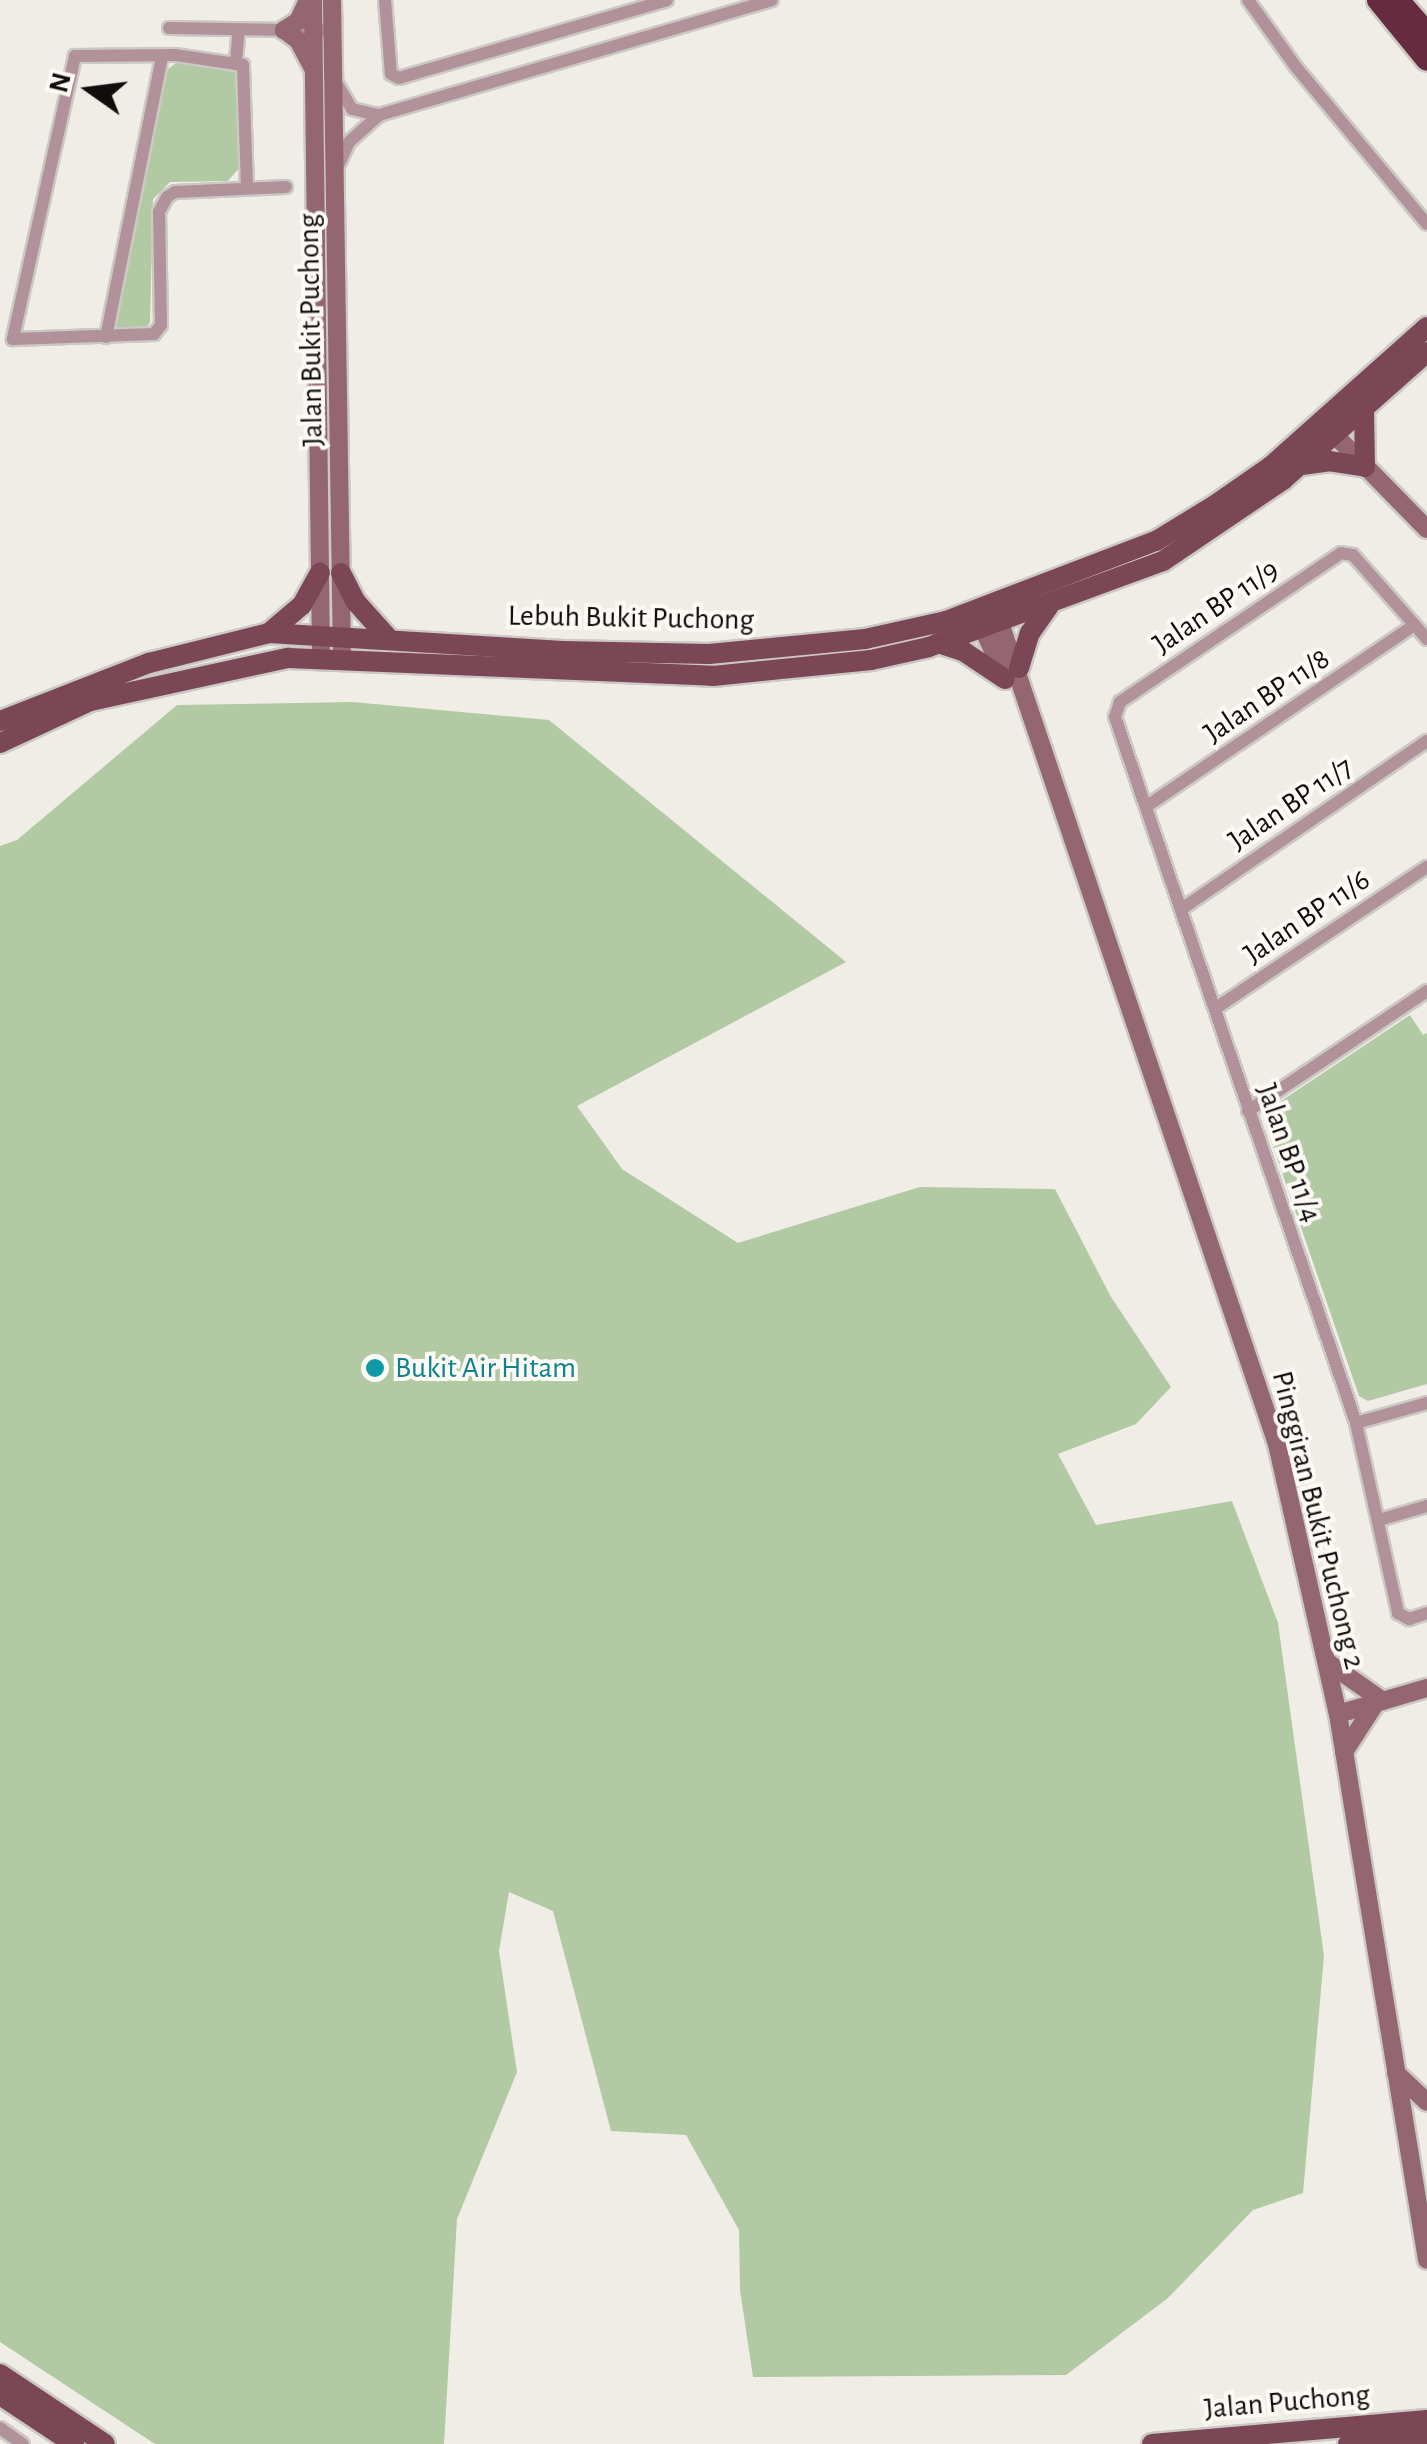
<!DOCTYPE html>
<style>
body{margin:0}
#map{position:relative;width:1427px;height:2444px;overflow:hidden;background:#f0ede7;font-family:"Alegreya Sans",sans-serif}
div>[style]{position:absolute}
.green>*{inset:0;background:#b1caa3}
.roads{filter:drop-shadow(2px 0 #ccc9c4) drop-shadow(-2px 0 #ccc9c4) drop-shadow(0 2px #ccc9c4) drop-shadow(0 -2px #ccc9c4)}
.street>*{height:12px;margin:-6px;padding:0 6px;transform-origin:6px;border-radius:6px;background:#b2929a}
.secondary>*{height:18px;margin:-9px;padding:0 9px;transform-origin:9px;border-radius:9px;background:#936672}
.primary>*{height:20px;margin:-10px;padding:0 10px;transform-origin:10px;border-radius:10px;background:#7b4656}
.highway>*{height:22px;margin:-11px;padding:0 11px;transform-origin:11px;border-radius:11px;background:#662b3f}
.dots>*{width:28px;height:28px;translate:-50% -50%;box-sizing:border-box;border:5px solid #fdfaf5;border-radius:50%}
span{translate:-50% -50%;white-space:nowrap;text-align:center;line-height:1.15;-webkit-text-stroke:8px #fdfaf5;paint-order:stroke}
.street-label{font-size:30px;color:#0f0e0c}
.culture-label{font-size:30px;color:#0d838f}
.left{translate:0 -50%;text-align:left}
.north{position:absolute;left:40px;top:40px;width:100px;height:100px;-webkit-text-stroke:8px #fdfaf5;paint-order:stroke;rotate:284deg;font-size:28px;font-weight:700;line-height:40px;text-align:center;color:#0f0e0c}
.north::after{content:'';display:block;margin:auto;width:35px;height:45px;background:#0f0e0c;clip-path:polygon(50% 0,100% 100%,50% 72%,0 100%)}
</style>
<div id="map">
<div class="green">
<i style="clip-path:polygon(176px 63px,226px 66px,240px 76px,240px 167px,228px 181px,170px 182px,153px 199px,150px 322px,144px 331px,112px 330px,168px 69px)"></i>
<i style="clip-path:polygon(353px 702px,549px 720px,846px 962px,577px 1106px,622px 1169px,738px 1243px,920px 1187px,1055px 1189px,1111px 1297px,1171px 1387px,1136px 1424px,1058px 1454px,1096px 1525px,1232px 1501px,1278px 1623px,1324px 1956px,1303px 2193px,1253px 2210px,1168px 2298px,1066px 2375px,753px 2377px,740px 2290px,739px 2230px,686px 2135px,611px 2131px,553px 1911px,509px 1892px,499px 1951px,517px 2072px,457px 2219px,444px 2444px,155px 2444px,0 2342px,0 846px,17px 840px,177px 705px)"></i>
<i style="clip-path:polygon(1410px 1015px,1423px 1035px,1427px 1033px,1427px 1384px,1368px 1401px,1359px 1396px,1266px 1126px,1272px 1107px)"></i>
</div>
<div class="roads">
<div class="street">
<i style="left:385px;top:0;width:74px;rotate:85.4deg"></i>
<i style="left:391px;top:74px;width:9px;rotate:27deg"></i>
<i style="left:399px;top:78px;width:279px;rotate:-16.2deg"></i>
<i style="left:1248px;top:0;width:82px;rotate:54.4deg"></i>
<i style="left:1296px;top:67px;width:204px;rotate:50.2deg"></i>
<i style="left:169px;top:28px;width:164px;rotate:1deg"></i>
<i style="left:236px;top:61px;width:32px;rotate:-85deg"></i>
<i style="left:337px;top:84px;width:29px;rotate:59deg"></i>
<i style="left:352px;top:109px;width:28px;rotate:13deg"></i>
<i style="left:337px;top:168px;width:29px;rotate:-65deg"></i>
<i style="left:349px;top:142px;width:40px;rotate:-42deg"></i>
<i style="left:379px;top:115px;width:409px;rotate:-16.3deg"></i>
<i style="left:247px;top:187px;width:122px;rotate:-91.9deg"></i>
<i style="left:243px;top:65px;width:69px;rotate:-171.6deg"></i>
<i style="left:175px;top:55px;width:100px;rotate:179.4deg"></i>
<i style="left:75px;top:56px;width:290px;rotate:102.4deg"></i>
<i style="left:13px;top:339px;width:141px;rotate:-2deg"></i>
<i style="left:154px;top:334px;width:11px;rotate:-52deg"></i>
<i style="left:161px;top:325px;width:113px;rotate:-91deg"></i>
<i style="left:159px;top:212px;width:17px;rotate:-62deg"></i>
<i style="left:167px;top:197px;width:9px;rotate:-32deg"></i>
<i style="left:175px;top:192px;width:111px;rotate:-2.6deg"></i>
<i style="left:106px;top:337px;width:285px;rotate:-78.7deg"></i>
<i style="left:1427px;top:639px;width:112px;rotate:-131.4deg"></i>
<i style="left:1353px;top:555px;width:12px;rotate:-171deg"></i>
<i style="left:1341px;top:553px;width:267px;rotate:146deg"></i>
<i style="left:1120px;top:702px;width:16px;rotate:108deg"></i>
<i style="left:1115px;top:717px;width:746px;rotate:71.15deg"></i>
<i style="left:1356px;top:1423px;width:195px;rotate:77.5deg"></i>
<i style="left:1398px;top:1613px;width:13px;rotate:29deg"></i>
<i style="left:1409px;top:1619px;width:19px;rotate:-18deg"></i>
<i style="left:1147px;top:806px;width:323px;rotate:-34.1deg"></i>
<i style="left:1183px;top:908px;width:296px;rotate:-34.4deg"></i>
<i style="left:1216px;top:1008px;width:254px;rotate:-33.8deg"></i>
<i style="left:1248px;top:1111px;width:216px;rotate:-33.8deg"></i>
<i style="left:1356px;top:1423px;width:74px;rotate:-15.7deg"></i>
<i style="left:1379px;top:1520px;width:50px;rotate:-16.3deg"></i>
<i style="left:0;top:2428px;width:28px;rotate:35deg"></i>
</div>
<div class="secondary">
<i style="left:308px;top:0;width:23px;rotate:115deg"></i>
<i style="left:298px;top:21px;width:17px;rotate:147deg"></i>
<i style="left:284px;top:30px;width:17px;rotate:36deg"></i>
<i style="left:298px;top:40px;width:32px;rotate:62deg"></i>
<i style="left:313px;top:0;width:657px;rotate:89.3deg"></i>
<i style="left:332px;top:0;width:659px;rotate:89.13deg"></i>
<i style="left:1326px;top:426px;width:144px;rotate:45.6deg"></i>
<i style="left:996px;top:611px;width:879px;rotate:71.36deg"></i>
<i style="left:1277px;top:1444px;width:277px;rotate:77.3deg"></i>
<i style="left:1338px;top:1714px;width:553px;rotate:80.74deg"></i>
<i style="left:978px;top:617px;width:69px;rotate:66deg"></i>
<i style="left:1327px;top:1662px;width:68px;rotate:34.9deg"></i>
<i style="left:1338px;top:1714px;width:93px;rotate:-16.3deg"></i>
<i style="left:1344px;top:1752px;width:57px;rotate:-57.1deg"></i>
<i style="left:1396px;top:2073px;width:42px;rotate:43.1deg"></i>
</div>
<div class="primary">
<i style="left:1302px;top:465px;width:27px;rotate:-8deg"></i>
<i style="left:1329px;top:461px;width:36px;rotate:9deg"></i>
<i style="left:1365px;top:467px;width:58px;rotate:-91deg"></i>
<i style="left:341px;top:573px;width:31px;rotate:63deg"></i>
<i style="left:355px;top:601px;width:52px;rotate:48.1deg"></i>
<i style="left:269px;top:633px;width:43px;rotate:-40.3deg"></i>
<i style="left:302px;top:605px;width:37px;rotate:-61deg"></i>
<i style="left:938px;top:643px;width:26px;rotate:18deg"></i>
<i style="left:963px;top:651px;width:50px;rotate:33.7deg"></i>
<i style="left:1019px;top:668px;width:37px;rotate:-73deg"></i>
<i style="left:1030px;top:633px;width:33px;rotate:-55deg"></i>
<i style="left:0;top:721px;width:160px;rotate:-21.3deg"></i>
<i style="left:149px;top:663px;width:124px;rotate:-14deg"></i>
<i style="left:269px;top:633px;width:294px;rotate:3.5deg"></i>
<i style="left:562px;top:651px;width:147px;rotate:1.2deg"></i>
<i style="left:709px;top:654px;width:157px;rotate:-5.5deg"></i>
<i style="left:865px;top:639px;width:83px;rotate:-12.5deg"></i>
<i style="left:946px;top:621px;width:225px;rotate:-20.9deg"></i>
<i style="left:1156px;top:541px;width:69px;rotate:-31.4deg"></i>
<i style="left:1215px;top:505px;width:68px;rotate:-34.9deg"></i>
<i style="left:1271px;top:466px;width:209px;rotate:-41.7deg"></i>
<i style="left:0;top:743px;width:99px;rotate:-25deg"></i>
<i style="left:90px;top:701px;width:203px;rotate:-12.3deg"></i>
<i style="left:288px;top:658px;width:425px;rotate:2.4deg"></i>
<i style="left:713px;top:676px;width:159px;rotate:-5.8deg"></i>
<i style="left:871px;top:660px;width:59px;rotate:-12.6deg"></i>
<i style="left:929px;top:647px;width:249px;rotate:-20.2deg"></i>
<i style="left:1163px;top:561px;width:145px;rotate:-34deg"></i>
<i style="left:1283px;top:480px;width:193px;rotate:-41.6deg"></i>
<i style="left:0;top:2374px;width:126px;rotate:33.7deg"></i>
<i style="left:0;top:2395px;width:89px;rotate:33.5deg"></i>
<i style="left:1152px;top:2444px;width:276px;rotate:-5deg"></i>
<i style="left:1348px;top:2444px;width:79px;rotate:-5.1deg"></i>
</div>
<div class="highway">
<i style="left:1378px;top:0;width:77px;rotate:50.8deg"></i>
<i style="left:1398px;top:0;width:44px;rotate:48.7deg"></i>
</div>
</div>
<div class="dots">
<i style="left:375px;top:1368px;background:#0f9aa8"></i>
</div>
<div class="street-label">
<span style="left:311px;top:330px;rotate:-91deg">Jalan Bukit Puchong</span>
<span style="left:1216px;top:607px;rotate:-34deg">Jalan BP 11/9</span>
<span style="left:631px;top:618px;rotate:1deg">Lebuh Bukit Puchong</span>
<span style="left:1267px;top:696px;rotate:-34deg">Jalan BP 11/8</span>
<span style="left:1291px;top:804px;rotate:-34deg">Jalan BP 11/7</span>
<span style="left:1307px;top:917px;rotate:-34deg">Jalan BP 11/6</span>
<span style="left:1289px;top:1153px;rotate:71deg">Jalan BP 11/4</span>
<span style="left:1318px;top:1520px;rotate:76deg">Pinggiran Bukit Puchong 2</span>
<span style="left:1287px;top:2402px;rotate:-5deg">Jalan Puchong</span>
</div>
<div class="culture-label">
<span class="left" style="left:395px;top:1368px">Bukit Air Hitam</span>
</div>
<div class="north">N</div>
</div>
